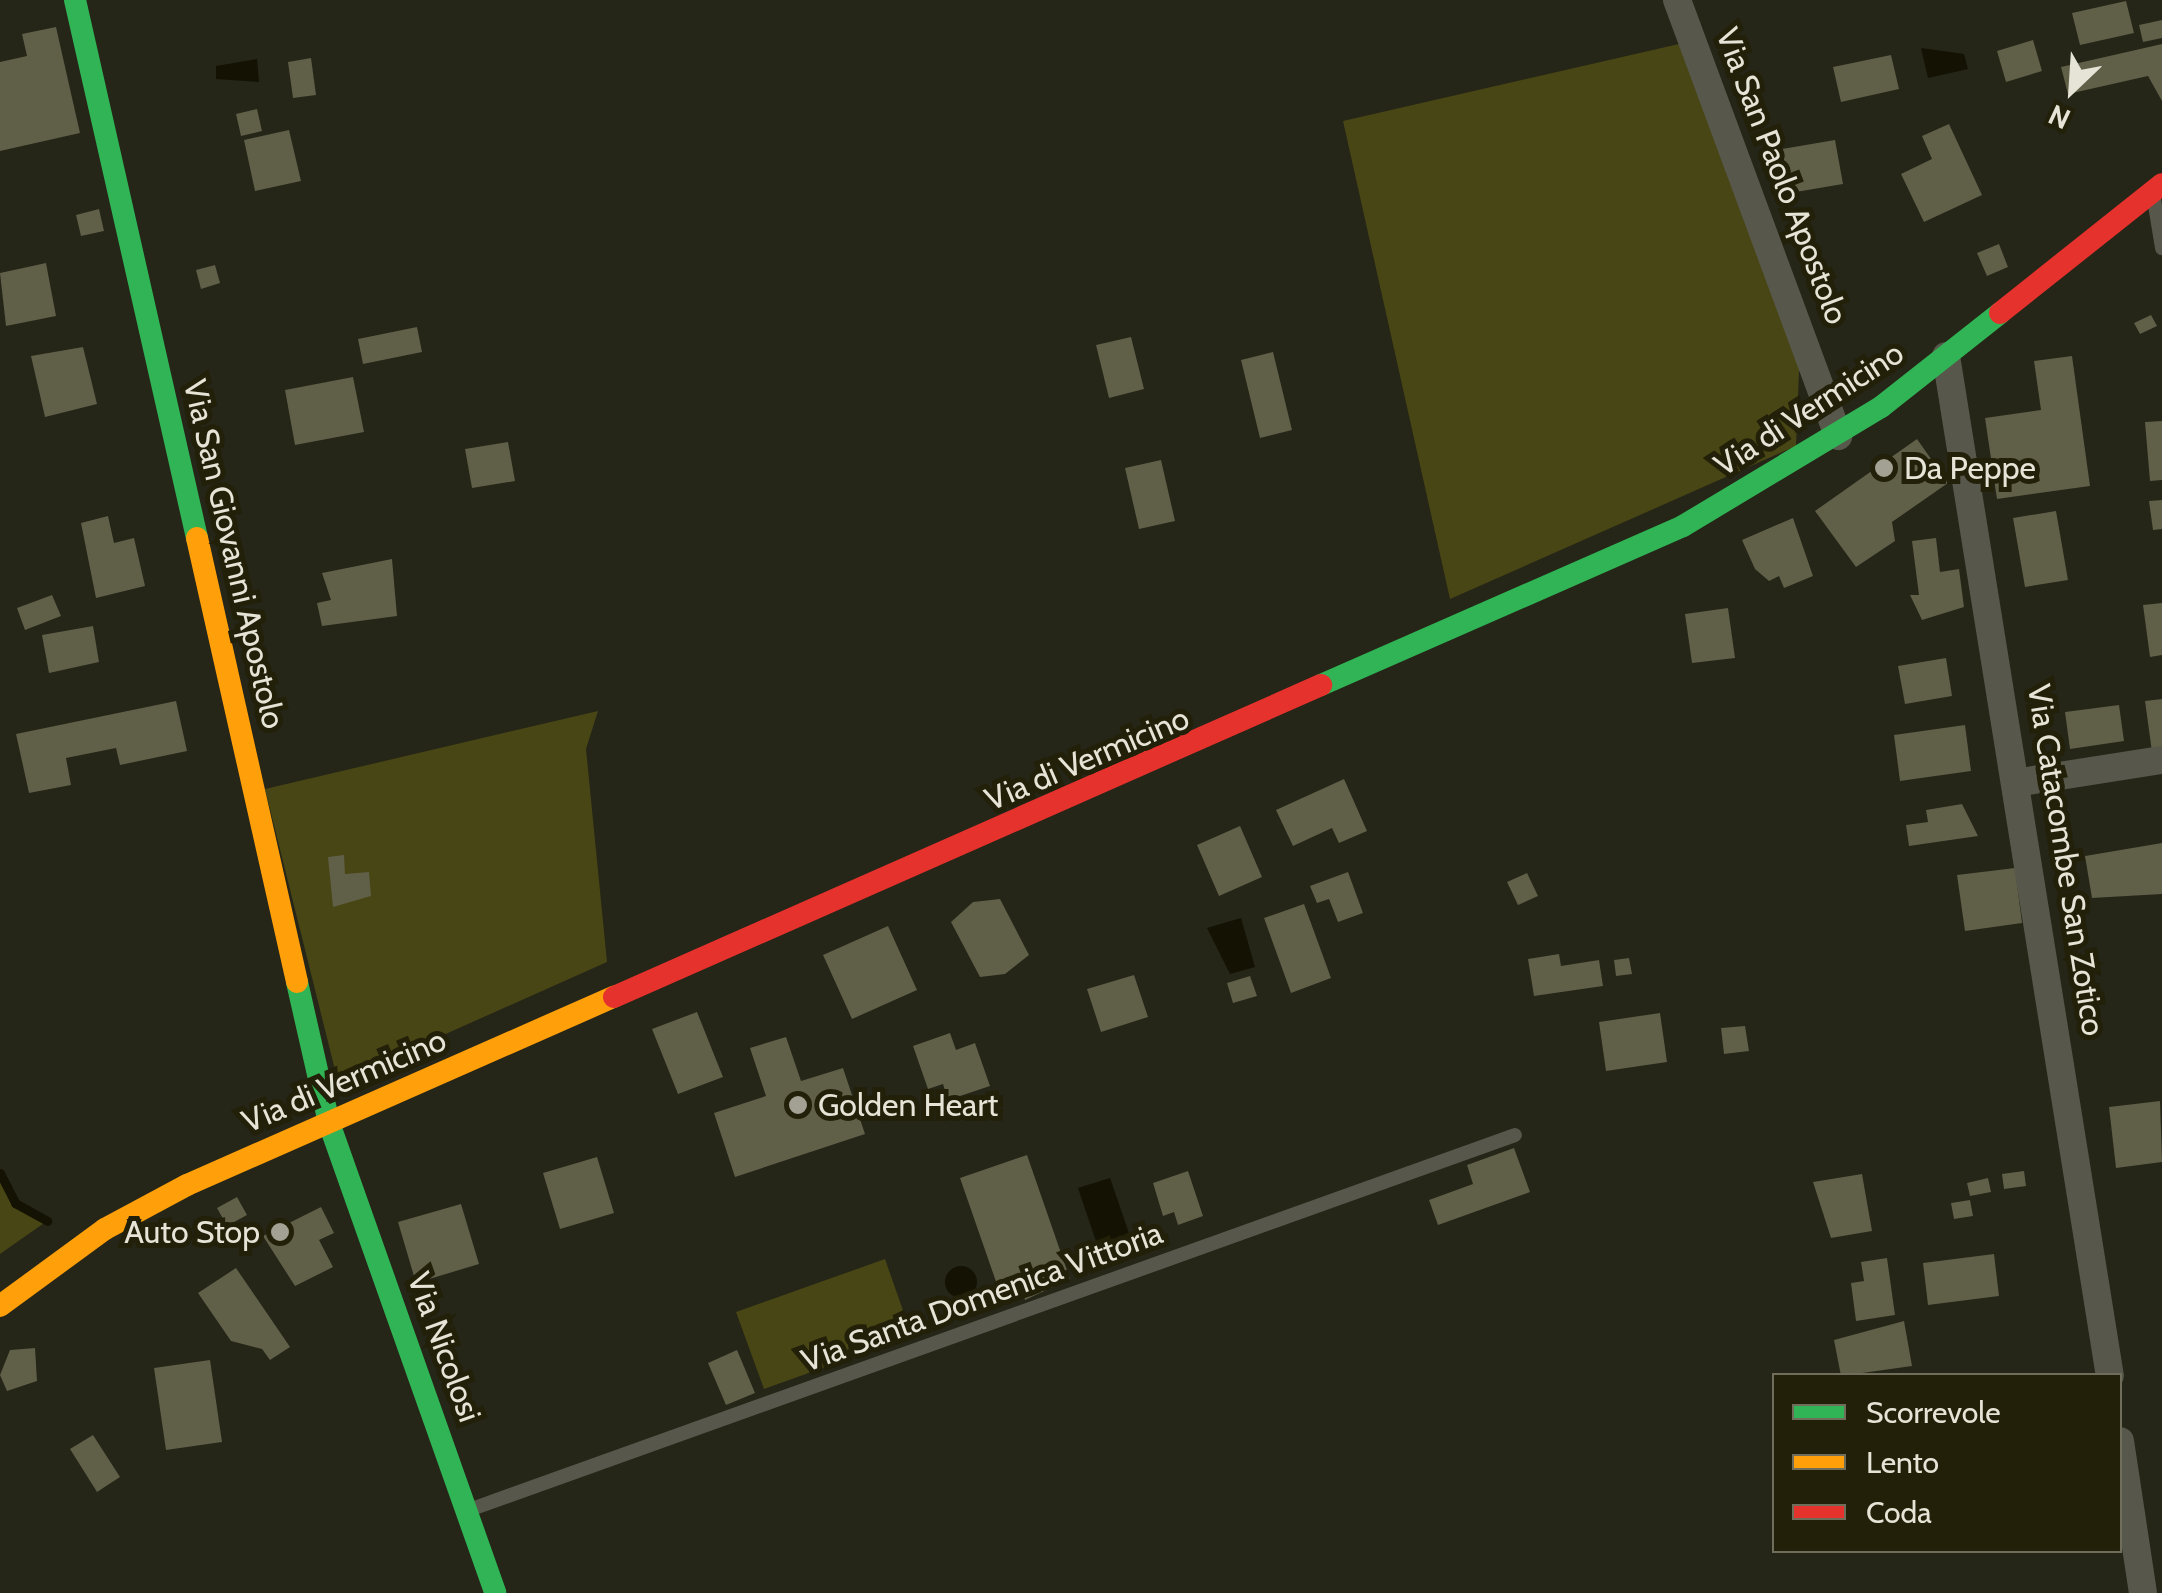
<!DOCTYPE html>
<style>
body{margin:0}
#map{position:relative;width:2162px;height:1593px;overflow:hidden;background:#252518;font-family:Cabin,sans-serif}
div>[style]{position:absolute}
.green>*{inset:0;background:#484614}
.water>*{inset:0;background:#141202}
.round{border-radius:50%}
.stream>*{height:9px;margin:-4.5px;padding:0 4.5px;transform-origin:4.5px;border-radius:4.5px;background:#141202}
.building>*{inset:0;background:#605f48}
.lane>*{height:14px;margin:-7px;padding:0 7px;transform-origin:7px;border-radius:7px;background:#57574b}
.street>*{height:28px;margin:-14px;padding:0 14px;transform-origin:14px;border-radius:14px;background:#57574b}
.fast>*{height:22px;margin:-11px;padding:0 11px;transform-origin:11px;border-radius:11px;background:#30b455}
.slow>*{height:22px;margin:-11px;padding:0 11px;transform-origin:11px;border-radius:11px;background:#ff9f0a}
.jam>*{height:22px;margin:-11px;padding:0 11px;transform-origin:11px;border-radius:11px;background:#e5322d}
.dots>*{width:28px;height:28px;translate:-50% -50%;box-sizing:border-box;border:5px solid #222008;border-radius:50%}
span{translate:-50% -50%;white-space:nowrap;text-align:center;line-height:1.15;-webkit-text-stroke:10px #222008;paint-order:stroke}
.street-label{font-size:32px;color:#e5e4d6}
.poi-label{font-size:32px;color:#e5e4d6}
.left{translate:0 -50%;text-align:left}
.right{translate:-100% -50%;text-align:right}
.legend{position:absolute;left:1772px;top:1373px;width:350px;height:180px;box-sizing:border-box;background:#222008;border:2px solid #706e5a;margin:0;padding:12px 18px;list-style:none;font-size:30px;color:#e5e4d6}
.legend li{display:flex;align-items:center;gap:20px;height:50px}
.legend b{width:50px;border:2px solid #706e5a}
.north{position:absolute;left:2022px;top:40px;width:100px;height:100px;-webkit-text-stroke:8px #222008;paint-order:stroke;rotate:205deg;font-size:28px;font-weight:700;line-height:40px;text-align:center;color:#e5e4d6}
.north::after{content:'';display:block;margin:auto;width:35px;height:45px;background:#e5e4d6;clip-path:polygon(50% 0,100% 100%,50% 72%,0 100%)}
</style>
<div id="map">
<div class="green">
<i style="clip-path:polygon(1679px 44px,1800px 347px,1796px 446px,1450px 599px,1343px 121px)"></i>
<i style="clip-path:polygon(598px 711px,586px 749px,607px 962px,338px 1082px,265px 789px)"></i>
<i style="clip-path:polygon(0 1173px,15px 1203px,47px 1221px,0 1254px)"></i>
<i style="clip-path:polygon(885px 1259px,912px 1336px,764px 1389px,736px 1312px)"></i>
</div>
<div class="water">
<i style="clip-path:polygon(1921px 48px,1964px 54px,1968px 69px,1928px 78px)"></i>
<i style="clip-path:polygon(257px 59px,259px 82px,216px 79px,216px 66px)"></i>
<i style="clip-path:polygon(1241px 918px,1255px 967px,1230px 974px,1207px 928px)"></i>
<i style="clip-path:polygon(1110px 1178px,1131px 1239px,1099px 1250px,1078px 1188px)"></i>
<i class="round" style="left:945px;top:1266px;width:32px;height:32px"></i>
</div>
<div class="stream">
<i style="left:0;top:1173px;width:34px;rotate:63deg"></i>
<i style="left:15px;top:1203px;width:37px;rotate:29deg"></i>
</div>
<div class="building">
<i style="clip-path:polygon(2126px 1px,2134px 33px,2080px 45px,2072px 13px)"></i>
<i style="clip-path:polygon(2162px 20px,2162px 38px,2143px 42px,2139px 25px)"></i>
<i style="clip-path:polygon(56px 27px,80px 133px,0 151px,0 62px,27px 56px,22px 34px)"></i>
<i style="clip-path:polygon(2033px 40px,2042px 71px,2006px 82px,1997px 51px)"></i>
<i style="clip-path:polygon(2162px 44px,2162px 101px,2148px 76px,2068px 94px,2061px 67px)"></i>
<i style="clip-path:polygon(1891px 55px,1899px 89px,1841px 102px,1833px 67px)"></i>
<i style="clip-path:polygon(311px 58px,316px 95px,293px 98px,288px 62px)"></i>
<i style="clip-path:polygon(257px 109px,262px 131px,241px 136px,236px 114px)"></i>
<i style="clip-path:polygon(1949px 124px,1982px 195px,1924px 222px,1901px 174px,1932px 159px,1922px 136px)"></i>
<i style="clip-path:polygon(289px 130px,301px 181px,255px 191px,244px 140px)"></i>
<i style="clip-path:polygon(1835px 140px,1843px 184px,1790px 193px,1782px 149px)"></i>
<i style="clip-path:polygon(99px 209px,104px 231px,81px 236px,76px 215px)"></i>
<i style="clip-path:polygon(1999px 244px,2008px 267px,1987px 276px,1977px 253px)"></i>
<i style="clip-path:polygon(46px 263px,56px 316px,6px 326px,0 273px)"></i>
<i style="clip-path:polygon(215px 265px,220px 283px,201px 289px,196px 270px)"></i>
<i style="clip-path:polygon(2151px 315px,2157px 326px,2140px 334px,2134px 323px)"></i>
<i style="clip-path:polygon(417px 327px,422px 352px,363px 364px,358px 339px)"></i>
<i style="clip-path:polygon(1131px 337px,1144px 389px,1109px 398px,1096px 345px)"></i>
<i style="clip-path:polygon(83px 347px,97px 404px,45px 417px,31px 356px)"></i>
<i style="clip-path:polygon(1273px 352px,1292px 430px,1260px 438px,1241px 360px)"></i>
<i style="clip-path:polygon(2072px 356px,2090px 486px,1997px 499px,1985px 418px,2041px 410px,2034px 361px)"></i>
<i style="clip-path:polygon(353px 377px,364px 432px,295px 445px,285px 390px)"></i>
<i style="clip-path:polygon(2162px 421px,2162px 480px,2150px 481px,2145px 422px)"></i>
<i style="clip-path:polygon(1917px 439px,1948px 483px,1892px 522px,1895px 541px,1856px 567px,1815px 511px)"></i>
<i style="clip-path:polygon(508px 442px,515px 481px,472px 488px,465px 449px)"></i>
<i style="clip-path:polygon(1161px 460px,1175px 521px,1139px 529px,1125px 468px)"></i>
<i style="clip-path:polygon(2162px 500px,2162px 529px,2153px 530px,2149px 501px)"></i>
<i style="clip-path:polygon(2056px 511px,2068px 580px,2025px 587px,2013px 518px)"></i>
<i style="clip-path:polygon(108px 516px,114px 543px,134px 538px,145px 586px,96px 598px,81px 523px)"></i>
<i style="clip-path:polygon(1793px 518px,1813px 576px,1784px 588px,1779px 576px,1769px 581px,1755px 569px,1742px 540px)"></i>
<i style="clip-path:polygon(1936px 538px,1940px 572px,1959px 569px,1964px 607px,1922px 620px,1910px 595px,1919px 595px,1912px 541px)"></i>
<i style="clip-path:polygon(392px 559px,397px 616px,322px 626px,317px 603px,331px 600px,322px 573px)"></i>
<i style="clip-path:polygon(52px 595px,61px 616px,25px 630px,17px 608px)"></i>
<i style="clip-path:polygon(2162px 603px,2162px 655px,2150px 657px,2143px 605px)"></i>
<i style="clip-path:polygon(1728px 608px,1735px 658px,1692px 663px,1685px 614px)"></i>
<i style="clip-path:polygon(93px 626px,99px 662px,49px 673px,42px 635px)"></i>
<i style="clip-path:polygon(1946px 658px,1952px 696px,1905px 704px,1898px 666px)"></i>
<i style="clip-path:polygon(2162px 699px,2162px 751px,2152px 752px,2145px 701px)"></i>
<i style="clip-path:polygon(176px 701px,187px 751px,120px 765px,116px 748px,66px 758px,71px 785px,29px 793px,16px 734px)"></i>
<i style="clip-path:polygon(2119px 705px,2124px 741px,2070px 749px,2065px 712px)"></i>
<i style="clip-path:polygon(1965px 725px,1971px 771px,1900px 781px,1894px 735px)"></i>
<i style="clip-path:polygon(1344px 779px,1367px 831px,1339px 843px,1332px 828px,1293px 846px,1276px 810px)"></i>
<i style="clip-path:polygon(1962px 804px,1978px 836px,1909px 846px,1906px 825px,1928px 822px,1926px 810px)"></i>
<i style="clip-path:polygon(1240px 826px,1262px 877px,1219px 896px,1197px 845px)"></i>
<i style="clip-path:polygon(2162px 843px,2162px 894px,2092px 898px,2085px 856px)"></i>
<i style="clip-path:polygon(344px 855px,345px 874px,369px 872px,371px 896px,333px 907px,328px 857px)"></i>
<i style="clip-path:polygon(2015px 868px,2022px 923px,1965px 931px,1957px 875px)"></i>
<i style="clip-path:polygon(1348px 872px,1363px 913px,1338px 922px,1329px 899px,1317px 903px,1310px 886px)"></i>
<i style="clip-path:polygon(1527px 873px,1538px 896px,1518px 905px,1507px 882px)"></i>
<i style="clip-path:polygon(1000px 899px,1029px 955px,1005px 974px,980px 977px,951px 922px,973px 902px)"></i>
<i style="clip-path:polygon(1304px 904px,1331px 978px,1291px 993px,1264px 918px)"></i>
<i style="clip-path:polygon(888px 926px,917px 990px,852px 1019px,823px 955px)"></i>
<i style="clip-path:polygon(1559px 954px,1561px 966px,1599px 960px,1603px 986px,1534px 996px,1528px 959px)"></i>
<i style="clip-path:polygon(1629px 958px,1632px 974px,1616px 976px,1614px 960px)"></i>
<i style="clip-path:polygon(1134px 975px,1148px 1017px,1101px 1032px,1087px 989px)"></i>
<i style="clip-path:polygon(1250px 976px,1257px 996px,1233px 1003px,1227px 983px)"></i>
<i style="clip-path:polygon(697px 1012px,723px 1077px,678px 1094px,652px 1029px)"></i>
<i style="clip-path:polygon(1660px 1013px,1667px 1062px,1606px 1071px,1599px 1022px)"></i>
<i style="clip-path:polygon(1745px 1026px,1749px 1051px,1724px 1054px,1721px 1028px)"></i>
<i style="clip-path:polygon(950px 1033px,956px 1050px,975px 1043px,990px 1086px,948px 1100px,943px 1084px,928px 1089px,913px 1046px)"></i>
<i style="clip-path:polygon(786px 1037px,801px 1081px,843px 1068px,865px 1134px,735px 1177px,714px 1113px,766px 1096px,750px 1048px)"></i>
<i style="clip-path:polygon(2160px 1101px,2162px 1162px,2116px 1168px,2109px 1107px)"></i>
<i style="clip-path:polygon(1514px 1148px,1530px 1192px,1438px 1225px,1429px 1200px,1473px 1184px,1467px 1165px)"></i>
<i style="clip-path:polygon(1027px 1155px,1070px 1279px,1025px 1300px,1021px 1289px,1001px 1296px,960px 1178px)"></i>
<i style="clip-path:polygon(597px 1157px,614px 1213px,560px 1229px,543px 1173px)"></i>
<i style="clip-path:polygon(1188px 1171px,1203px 1216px,1178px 1225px,1174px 1212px,1163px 1216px,1153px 1183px)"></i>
<i style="clip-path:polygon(2024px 1171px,2026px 1186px,2004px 1189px,2002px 1174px)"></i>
<i style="clip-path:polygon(1862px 1174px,1872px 1231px,1831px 1238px,1813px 1182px)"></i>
<i style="clip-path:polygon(1988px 1178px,1991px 1192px,1970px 1196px,1967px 1183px)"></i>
<i style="clip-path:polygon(237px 1197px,247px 1215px,227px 1226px,217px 1208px)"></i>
<i style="clip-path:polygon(1970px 1200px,1973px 1216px,1954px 1219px,1951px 1203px)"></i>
<i style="clip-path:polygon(461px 1204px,479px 1264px,416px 1283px,398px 1222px)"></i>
<i style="clip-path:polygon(321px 1207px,334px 1233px,319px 1240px,333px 1267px,295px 1286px,263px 1236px)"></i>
<i style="clip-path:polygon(1994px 1254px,1999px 1296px,1928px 1305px,1923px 1263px)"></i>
<i style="clip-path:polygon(1887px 1258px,1895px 1315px,1856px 1321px,1851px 1283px,1864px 1281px,1861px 1262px)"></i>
<i style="clip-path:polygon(236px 1268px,290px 1347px,270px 1360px,262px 1349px,231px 1341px,198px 1293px)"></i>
<i style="clip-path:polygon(1904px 1321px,1912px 1366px,1841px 1376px,1834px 1340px)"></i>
<i style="clip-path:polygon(35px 1348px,37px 1381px,7px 1391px,0 1375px,10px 1350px)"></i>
<i style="clip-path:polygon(737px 1350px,755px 1393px,726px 1405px,708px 1363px)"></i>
<i style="clip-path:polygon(210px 1360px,222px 1442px,166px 1450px,154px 1368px)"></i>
<i style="clip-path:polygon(93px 1435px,120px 1477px,97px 1492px,70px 1449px)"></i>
</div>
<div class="lane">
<i style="left:2154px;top:199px;width:50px;rotate:80.7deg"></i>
<i style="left:469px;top:1510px;width:1111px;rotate:-19.72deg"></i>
</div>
<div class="street">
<i style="left:1677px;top:0;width:465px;rotate:69.7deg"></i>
<i style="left:1946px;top:356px;width:1033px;rotate:80.87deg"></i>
<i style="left:2021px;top:782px;width:143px;rotate:-8.9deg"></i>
<i style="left:2120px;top:1441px;width:154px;rotate:81.4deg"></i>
</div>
<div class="fast">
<i style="left:75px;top:0;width:552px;rotate:77.22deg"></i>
<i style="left:1321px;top:685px;width:395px;rotate:-23.7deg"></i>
<i style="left:1683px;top:526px;width:231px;rotate:-31deg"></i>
<i style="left:1881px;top:407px;width:152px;rotate:-38.3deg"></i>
<i style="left:297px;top:982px;width:145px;rotate:77.2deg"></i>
<i style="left:329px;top:1123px;width:498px;rotate:70.5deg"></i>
</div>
<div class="slow">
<i style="left:197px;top:538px;width:455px;rotate:77.3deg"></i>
<i style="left:0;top:1306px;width:130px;rotate:-36.3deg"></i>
<i style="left:105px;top:1229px;width:93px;rotate:-28.2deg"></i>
<i style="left:187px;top:1185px;width:467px;rotate:-23.8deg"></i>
</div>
<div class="jam">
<i style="left:2000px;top:313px;width:207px;rotate:-38.5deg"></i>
<i style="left:614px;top:997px;width:773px;rotate:-23.81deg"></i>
</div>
<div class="dots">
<i style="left:1884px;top:468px;background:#a2a194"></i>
<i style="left:798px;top:1105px;background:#a2a194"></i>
<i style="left:280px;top:1232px;background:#a2a194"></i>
</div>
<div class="street-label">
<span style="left:1782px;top:176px;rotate:69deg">Via San Paolo Apostolo</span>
<span style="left:1809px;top:409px;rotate:-33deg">Via di Vermicino</span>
<span style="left:234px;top:554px;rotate:77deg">Via San Giovanni Apostolo</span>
<span style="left:1087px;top:759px;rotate:-23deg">Via di Vermicino</span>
<span style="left:2066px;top:860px;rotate:81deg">Via Catacombe San Zotico</span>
<span style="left:344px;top:1081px;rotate:-23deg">Via di Vermicino</span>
<span style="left:982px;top:1297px;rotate:-20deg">Via Santa Domenica Vittoria</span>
<span style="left:444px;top:1347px;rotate:70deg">Via Nicolosi</span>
</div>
<div class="poi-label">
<span class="left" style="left:1904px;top:468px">Da Peppe</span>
<span class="left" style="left:818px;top:1105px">Golden Heart</span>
<span class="right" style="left:260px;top:1232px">Auto Stop</span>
</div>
<ul class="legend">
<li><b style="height:12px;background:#30b455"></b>Scorrevole</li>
<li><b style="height:12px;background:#ff9f0a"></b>Lento</li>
<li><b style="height:12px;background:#e5322d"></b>Coda</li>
</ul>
<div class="north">N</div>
</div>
